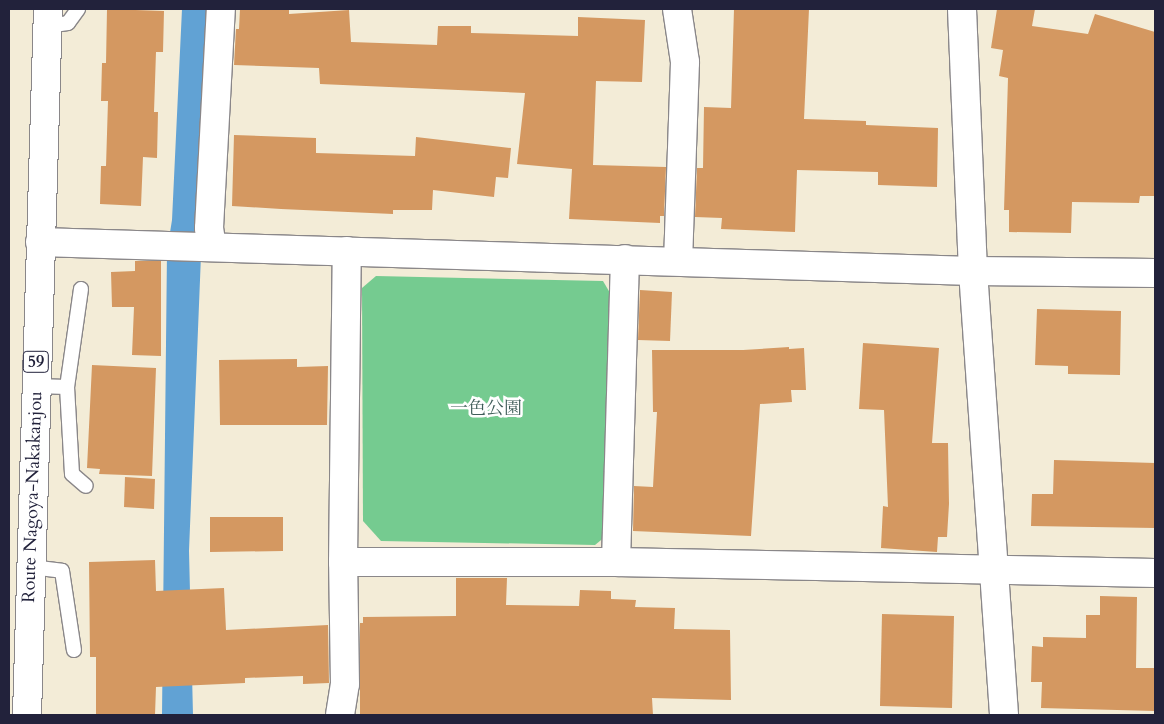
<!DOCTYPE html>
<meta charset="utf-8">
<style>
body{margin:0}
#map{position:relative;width:1164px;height:724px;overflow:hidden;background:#f3ecd7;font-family:Cardo,"Noto Serif JP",serif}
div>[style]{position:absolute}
.green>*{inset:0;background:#75cb90}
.water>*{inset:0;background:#61a2d4}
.building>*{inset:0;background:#d49861}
.roads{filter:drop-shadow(1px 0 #8a8789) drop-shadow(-1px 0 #8a8789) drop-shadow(0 1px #8a8789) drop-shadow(0 -1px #8a8789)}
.service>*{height:14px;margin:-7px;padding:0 7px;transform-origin:7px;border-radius:7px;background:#fff}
.minor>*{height:28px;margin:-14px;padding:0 14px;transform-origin:14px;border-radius:14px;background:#fff}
.tertiary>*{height:28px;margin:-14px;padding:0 14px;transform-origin:14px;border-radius:14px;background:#fff}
.primary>*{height:28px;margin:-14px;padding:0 14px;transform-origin:14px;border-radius:14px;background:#fff}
span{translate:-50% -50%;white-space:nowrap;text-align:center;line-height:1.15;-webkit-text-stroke:5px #fff;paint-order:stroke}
.shield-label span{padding:1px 4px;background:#fff;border:1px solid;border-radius:4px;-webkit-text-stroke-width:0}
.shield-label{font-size:16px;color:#22223b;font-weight:700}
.park-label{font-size:18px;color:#3f5d59}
.street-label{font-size:18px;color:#22223b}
.frame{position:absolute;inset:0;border:10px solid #22223b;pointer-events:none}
</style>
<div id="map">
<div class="green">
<i style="clip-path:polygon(376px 276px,603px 281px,613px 298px,606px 536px,595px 545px,381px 541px,363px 521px,362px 288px)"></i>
</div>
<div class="water">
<i style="clip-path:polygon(182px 9px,211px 9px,189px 551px,193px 715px,162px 715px,167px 251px,172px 220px)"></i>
</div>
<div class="building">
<i style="clip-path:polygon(107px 9px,164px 11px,163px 52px,156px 52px,154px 112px,158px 112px,157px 158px,143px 157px,141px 206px,100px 204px,101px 166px,106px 166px,108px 101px,101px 101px,102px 63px,106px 63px)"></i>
<i style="clip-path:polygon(240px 9px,289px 9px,289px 14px,349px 10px,351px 42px,437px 45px,438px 26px,471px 26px,471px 33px,578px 36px,578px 17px,645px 20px,642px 82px,596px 81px,593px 165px,666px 167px,664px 216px,660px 216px,660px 223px,569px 219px,572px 169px,517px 164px,525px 93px,320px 84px,319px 68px,234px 65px,236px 29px,239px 29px)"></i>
<i style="clip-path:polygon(734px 9px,809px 9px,804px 119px,866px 121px,866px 125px,938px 128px,937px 187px,878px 185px,878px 172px,797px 170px,795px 232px,721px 229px,722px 218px,695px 217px,697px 168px,703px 168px,704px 107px,731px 108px)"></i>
<i style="clip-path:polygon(997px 9px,1035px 9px,1032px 26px,1088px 34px,1095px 14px,1155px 32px,1155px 196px,1140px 196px,1139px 203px,1072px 202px,1071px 233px,1009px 232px,1009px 210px,1004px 210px,1008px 78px,999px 76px,1003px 50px,991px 48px)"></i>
<i style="clip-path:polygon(234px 135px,316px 138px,316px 153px,415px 156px,416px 137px,511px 148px,508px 178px,496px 177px,494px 197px,433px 190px,432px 210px,393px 210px,393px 214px,281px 209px,232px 206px)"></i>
<i style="clip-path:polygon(135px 261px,161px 261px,161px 356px,132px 355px,134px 307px,112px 307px,111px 272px,135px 271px)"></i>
<i style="clip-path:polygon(640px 290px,672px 292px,670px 341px,638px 340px)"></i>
<i style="clip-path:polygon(1037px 309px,1121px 311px,1120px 375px,1068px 374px,1068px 366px,1035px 365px)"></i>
<i style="clip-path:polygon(863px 343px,939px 348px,932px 443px,948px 443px,949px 504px,947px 537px,938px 537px,937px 552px,881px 548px,883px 506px,888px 507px,884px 410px,859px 409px)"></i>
<i style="clip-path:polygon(789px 347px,789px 349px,804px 348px,806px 390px,791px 390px,792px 402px,760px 404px,751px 536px,633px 531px,634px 486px,653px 487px,657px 412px,653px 412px,652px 350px,743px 350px)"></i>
<i style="clip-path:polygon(297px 359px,297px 367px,328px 366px,327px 425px,220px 425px,219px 360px)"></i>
<i style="clip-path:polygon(92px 365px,156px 368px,152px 476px,99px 474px,100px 469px,87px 468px)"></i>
<i style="clip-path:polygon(1054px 460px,1155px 463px,1155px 528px,1031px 526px,1032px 494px,1053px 494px)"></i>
<i style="clip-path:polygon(125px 477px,155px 479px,154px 509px,124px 507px)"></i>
<i style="clip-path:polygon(210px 517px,283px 517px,283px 551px,210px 552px)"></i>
<i style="clip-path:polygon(155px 560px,156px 591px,224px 588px,226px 630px,328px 625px,329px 683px,303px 684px,303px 676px,245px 678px,245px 683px,156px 687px,155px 715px,96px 715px,96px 657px,90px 657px,89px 562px)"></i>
<i style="clip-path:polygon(456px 578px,507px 578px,506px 605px,579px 606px,580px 590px,611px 591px,611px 599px,636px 600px,635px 607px,675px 608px,674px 629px,730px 630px,731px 700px,652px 698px,653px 715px,360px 715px,360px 623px,363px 623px,363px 617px,456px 616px)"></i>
<i style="clip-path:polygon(1100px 596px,1137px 597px,1136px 668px,1155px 668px,1155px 711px,1041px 708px,1042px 682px,1031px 682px,1032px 646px,1043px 647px,1043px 637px,1086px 638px,1086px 615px,1100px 615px)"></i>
<i style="clip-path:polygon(882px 614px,954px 616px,952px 708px,880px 706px)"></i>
</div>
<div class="roads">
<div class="service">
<i style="left:47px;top:26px;width:21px;rotate:-8deg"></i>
<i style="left:68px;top:23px;width:17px;rotate:-54deg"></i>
<i style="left:81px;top:289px;width:99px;rotate:98.1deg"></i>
<i style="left:67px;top:387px;width:87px;rotate:86.7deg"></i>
<i style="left:72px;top:474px;width:18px;rotate:41deg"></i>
<i style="left:36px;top:386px;width:31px;rotate:2deg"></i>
<i style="left:31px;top:567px;width:31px;rotate:7deg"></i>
<i style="left:62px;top:571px;width:80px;rotate:81.4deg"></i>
</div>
<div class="minor">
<i style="left:677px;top:9px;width:54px;rotate:81.4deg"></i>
<i style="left:685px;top:62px;width:199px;rotate:92deg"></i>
<i style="left:962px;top:9px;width:262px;rotate:87.6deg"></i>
<i style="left:973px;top:271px;width:445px;rotate:86deg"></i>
<i style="left:212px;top:247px;width:19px;rotate:-99deg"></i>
<i style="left:209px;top:228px;width:219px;rotate:-86.9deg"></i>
<i style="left:343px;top:562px;width:273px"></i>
<i style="left:616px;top:562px;width:539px;rotate:1.17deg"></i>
<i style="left:616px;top:562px;width:303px;rotate:-88.3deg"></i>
<i style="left:340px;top:715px;width:31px;rotate:-81deg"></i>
<i style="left:345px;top:684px;width:122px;rotate:-90.9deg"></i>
<i style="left:343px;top:562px;width:311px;rotate:-89.3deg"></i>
</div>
<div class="tertiary">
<i style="left:40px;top:242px;width:933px;rotate:1.78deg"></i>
<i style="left:973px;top:271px;width:182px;rotate:0.6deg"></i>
</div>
<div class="primary">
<i style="left:27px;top:715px;width:706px;rotate:-88.3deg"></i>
</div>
</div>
<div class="shield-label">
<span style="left:36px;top:362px">59</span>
</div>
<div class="park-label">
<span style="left:486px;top:409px">一色公園</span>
</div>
<div class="street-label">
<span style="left:33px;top:497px;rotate:-88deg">Route Nagoya-Nakakanjou</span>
</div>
<div class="frame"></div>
</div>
